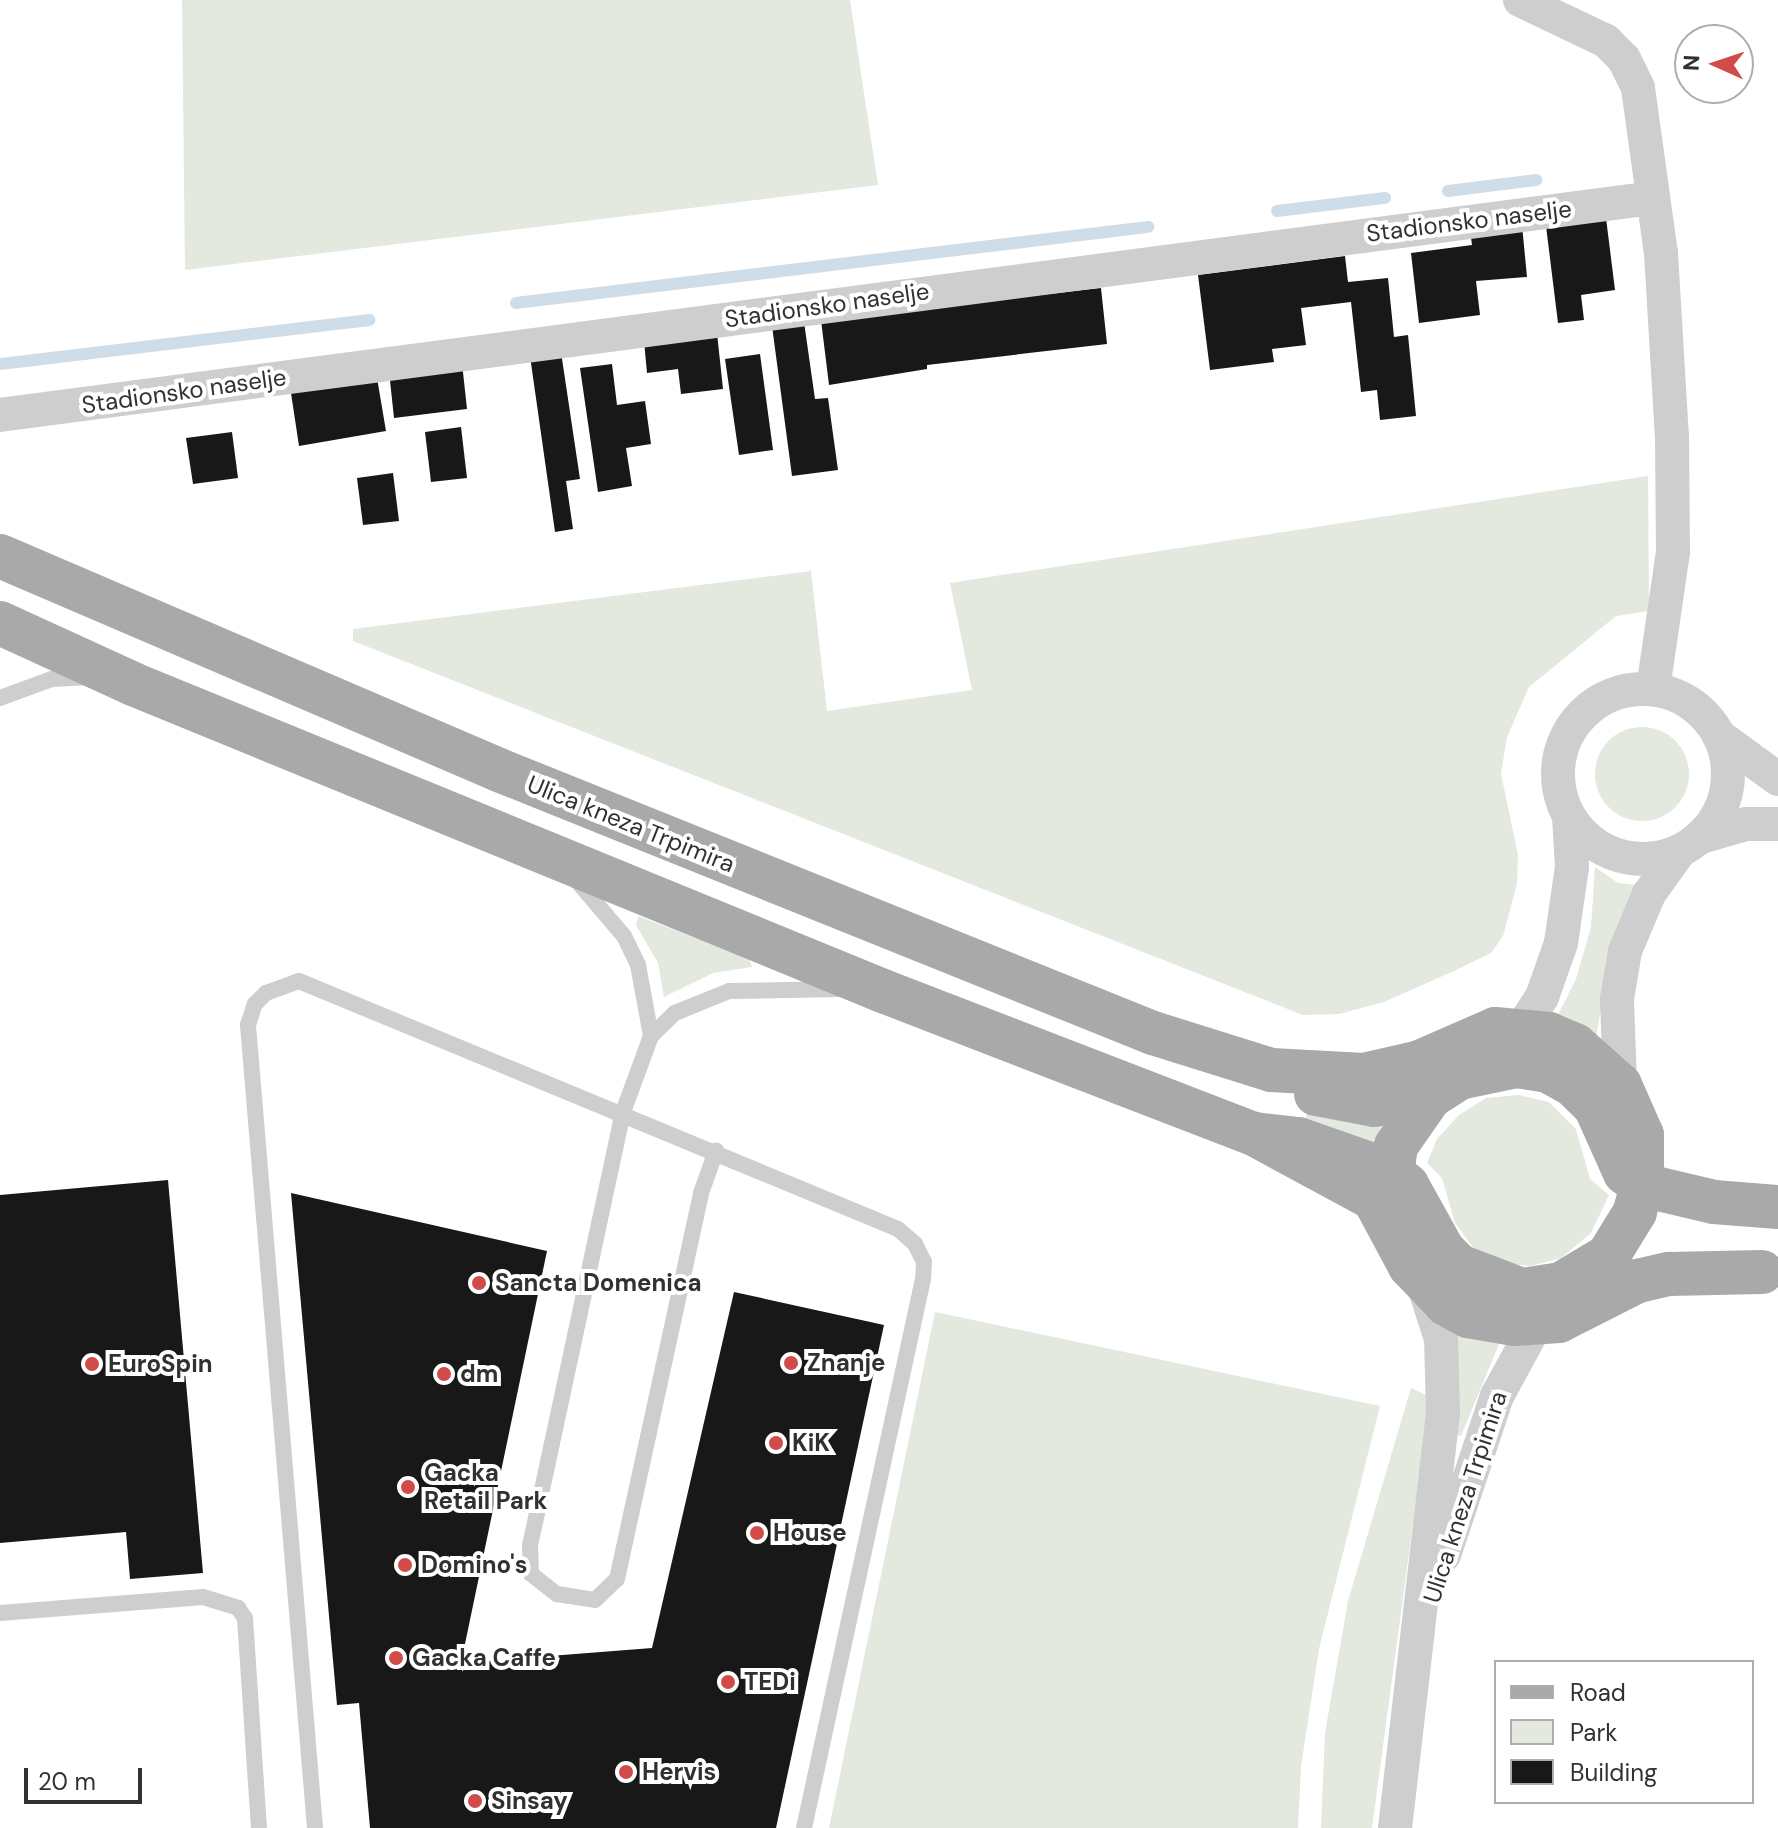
<!DOCTYPE html>
<style>
body{margin:0}
#map{position:relative;width:1778px;height:1828px;overflow:hidden;background:#fff;font-family:"DM Sans",sans-serif}
div>[style]{position:absolute}
.green>*{inset:0;background:#e3e9de}
.round{border-radius:50%}
.stream>*{height:12px;margin:-6px;padding:0 6px;transform-origin:6px;border-radius:6px;background:#cfdde9}
.building>*{inset:0;background:#181818}
.lane>*{height:16px;margin:-8px;padding:0 8px;transform-origin:8px;border-radius:8px;background:#cecece}
.street>*{height:34px;margin:-17px;padding:0 17px;transform-origin:17px;border-radius:17px;background:#cecece}
.street>.ring{margin:-17px;padding:0;box-sizing:content-box;background:none;border:34px solid #cecece;border-radius:50%}
.primary>*{height:44px;margin:-22px;padding:0 22px;transform-origin:22px;border-radius:22px;background:#a9a9a9}
.dots>*{width:22px;height:22px;translate:-50% -50%;box-sizing:border-box;border:4px solid #fff;border-radius:50%}
span{translate:-50% -50%;white-space:nowrap;text-align:center;line-height:1.15;-webkit-text-stroke:8px #fff;paint-order:stroke}
.street-label{font-size:24px;color:#313131}
.poi-label{font-size:24px;color:#313131;font-weight:700}
.left{translate:0 -50%;text-align:left}
.legend{position:absolute;left:1494px;top:1660px;width:260px;height:144px;box-sizing:border-box;background:#fff;border:2px solid #adadad;margin:0;padding:10px 14px;list-style:none;font-size:24px;color:#313131}
.legend li{display:flex;align-items:center;gap:16px;height:40px}
.legend b{width:40px;border:2px solid #adadad}
.north{position:absolute;left:1674px;top:24px;width:80px;height:80px;box-sizing:border-box;background:#fff;border:2px solid #adadad;border-radius:50%;rotate:273deg;font-size:22px;font-weight:700;line-height:32px;text-align:center;color:#313131}
.north::after{content:'';display:block;margin:auto;width:28px;height:36px;background:#d14b49;clip-path:polygon(50% 0,100% 100%,50% 72%,0 100%)}
.scale{position:absolute;left:24px;top:1768px;width:118px;height:36px;box-sizing:border-box;border:4px solid #313131;border-top:0;padding-left:10px;font-size:24px;line-height:28px;white-space:nowrap;color:#313131;-webkit-text-stroke:6px #fff;paint-order:stroke}
</style>
<div id="map">
<div class="green">
<i style="clip-path:polygon(182px 0,850px 0,878px 185px,185px 270px)"></i>
<i style="clip-path:polygon(1648px 476px,1649px 611px,1616px 616px,1529px 687px,1507px 737px,1501px 774px,1518px 855px,1517px 884px,1503px 936px,1491px 953px,1456px 970px,1384px 1002px,1339px 1014px,1303px 1015px,353px 641px,353px 629px,811px 571px,827px 711px,972px 690px,950px 583px)"></i>
<i class="round" style="left:1595px;top:727px;width:94px;height:94px"></i>
<i style="clip-path:polygon(1595px 867px,1618px 883px,1637px 885px,1611px 946px,1596px 1039px,1554px 1023px,1576px 979px,1591px 927px)"></i>
<i style="clip-path:polygon(638px 916px,749px 959px,752px 967px,713px 973px,664px 997px,658px 963px,636px 925px)"></i>
<i style="clip-path:polygon(1518px 1095px,1549px 1102px,1576px 1129px,1590px 1179px,1609px 1195px,1591px 1233px,1561px 1258px,1530px 1266px,1499px 1263px,1473px 1247px,1455px 1223px,1442px 1178px,1427px 1163px,1437px 1139px,1459px 1115px,1486px 1098px)"></i>
<i style="clip-path:polygon(1311px 1103px,1387px 1119px,1377px 1150px,1302px 1128px)"></i>
<i style="clip-path:polygon(935px 1312px,1380px 1406px,1319px 1649px,1301px 1767px,1298px 1828px,829px 1828px)"></i>
<i style="clip-path:polygon(1459px 1326px,1502px 1337px,1461px 1436px,1452px 1433px)"></i>
<i style="clip-path:polygon(1411px 1388px,1430px 1397px,1372px 1828px,1321px 1828px,1325px 1733px,1348px 1601px)"></i>
</div>
<div class="stream">
<i style="left:1448px;top:191px;width:89px;rotate:-7.1deg"></i>
<i style="left:1277px;top:211px;width:109px;rotate:-6.9deg"></i>
<i style="left:516px;top:303px;width:637px;rotate:-6.86deg"></i>
<i style="left:0;top:364px;width:372px;rotate:-6.8deg"></i>
</div>
<div class="building">
<i style="clip-path:polygon(1606px 218px,1615px 290px,1581px 295px,1584px 320px,1558px 323px,1546px 226px)"></i>
<i style="clip-path:polygon(1522px 225px,1527px 277px,1476px 281px,1480px 315px,1419px 323px,1411px 253px,1472px 245px,1470px 230px)"></i>
<i style="clip-path:polygon(1345px 256px,1348px 282px,1388px 278px,1394px 337px,1408px 335px,1416px 416px,1380px 420px,1377px 390px,1361px 392px,1351px 302px,1301px 308px,1306px 345px,1272px 349px,1274px 362px,1210px 370px,1198px 275px)"></i>
<i style="clip-path:polygon(1101px 288px,1107px 344px,927px 365px,927px 369px,829px 385px,821px 320px)"></i>
<i style="clip-path:polygon(804px 322px,815px 399px,828px 398px,838px 470px,792px 476px,772px 326px)"></i>
<i style="clip-path:polygon(717px 333px,723px 389px,681px 394px,678px 369px,647px 373px,644px 341px)"></i>
<i style="clip-path:polygon(561px 352px,580px 479px,566px 481px,573px 529px,555px 532px,530px 356px)"></i>
<i style="clip-path:polygon(760px 354px,773px 450px,739px 455px,725px 359px)"></i>
<i style="clip-path:polygon(462px 363px,467px 409px,394px 418px,389px 371px)"></i>
<i style="clip-path:polygon(612px 364px,617px 405px,645px 401px,651px 444px,626px 448px,632px 486px,598px 492px,580px 368px)"></i>
<i style="clip-path:polygon(377px 378px,386px 431px,299px 446px,291px 393px)"></i>
<i style="clip-path:polygon(461px 427px,467px 478px,431px 482px,425px 432px)"></i>
<i style="clip-path:polygon(232px 432px,238px 478px,193px 484px,186px 438px)"></i>
<i style="clip-path:polygon(393px 473px,399px 521px,363px 525px,357px 478px)"></i>
<i style="clip-path:polygon(168px 1180px,203px 1573px,130px 1579px,126px 1532px,0 1543px,0 1195px)"></i>
<i style="clip-path:polygon(291px 1193px,547px 1251px,461px 1663px,652px 1648px,734px 1292px,884px 1325px,776px 1828px,370px 1828px,359px 1703px,337px 1705px)"></i>
</div>
<div class="lane">
<i style="left:0;top:698px;width:55px;rotate:-20.1deg"></i>
<i style="left:52px;top:679px;width:34px;rotate:-3deg"></i>
<i style="left:577px;top:881px;width:72px;rotate:49.5deg"></i>
<i style="left:624px;top:936px;width:32px;rotate:64deg"></i>
<i style="left:638px;top:965px;width:72px;rotate:79.6deg"></i>
<i style="left:651px;top:1036px;width:81px;rotate:110.2deg"></i>
<i style="left:623px;top:1112px;width:443px;rotate:102.1deg"></i>
<i style="left:530px;top:1545px;width:29px;rotate:88deg"></i>
<i style="left:531px;top:1574px;width:33px;rotate:38deg"></i>
<i style="left:557px;top:1594px;width:38px;rotate:9deg"></i>
<i style="left:595px;top:1600px;width:30px;rotate:-44deg"></i>
<i style="left:617px;top:1579px;width:395px;rotate:-77.7deg"></i>
<i style="left:701px;top:1193px;width:45px;rotate:-70.3deg"></i>
<i style="left:651px;top:1036px;width:33px;rotate:-44deg"></i>
<i style="left:675px;top:1013px;width:58px;rotate:-22.2deg"></i>
<i style="left:729px;top:991px;width:111px;rotate:-1deg"></i>
<i style="left:0;top:1613px;width:204px;rotate:-4.5deg"></i>
<i style="left:203px;top:1597px;width:37px;rotate:17deg"></i>
<i style="left:238px;top:1608px;width:12px;rotate:55deg"></i>
<i style="left:245px;top:1618px;width:210px;rotate:86.2deg"></i>
<i style="left:315px;top:1828px;width:806px;rotate:-94.77deg"></i>
<i style="left:248px;top:1025px;width:22px;rotate:-72deg"></i>
<i style="left:255px;top:1004px;width:16px;rotate:-45deg"></i>
<i style="left:266px;top:993px;width:35px;rotate:-20deg"></i>
<i style="left:299px;top:981px;width:648px;rotate:22.49deg"></i>
<i style="left:898px;top:1229px;width:23px;rotate:41deg"></i>
<i style="left:915px;top:1244px;width:20px;rotate:63deg"></i>
<i style="left:924px;top:1262px;width:17px;rotate:93deg"></i>
<i style="left:923px;top:1279px;width:562px;rotate:102.23deg"></i>
</div>
<div class="street">
<i style="left:1520px;top:0;width:95px;rotate:25.5deg"></i>
<i style="left:1606px;top:41px;width:25px;rotate:45deg"></i>
<i style="left:1624px;top:59px;width:32px;rotate:64deg"></i>
<i style="left:1638px;top:88px;width:167px;rotate:82.1deg"></i>
<i style="left:1661px;top:253px;width:185px;rotate:86.6deg"></i>
<i style="left:1672px;top:438px;width:114px;rotate:89.5deg"></i>
<i style="left:1673px;top:552px;width:138px;rotate:98.3deg"></i>
<i style="left:0;top:415px;width:1667px;rotate:-7.48deg"></i>
<i class="ring" style="left:1558px;top:689px;width:136px;height:136px"></i>
<i style="left:1719px;top:736px;width:73px;rotate:36.1deg"></i>
<i style="left:1701px;top:837px;width:47px;rotate:-16.1deg"></i>
<i style="left:1746px;top:824px;width:32px"></i>
<i style="left:1507px;top:1050px;width:64px;rotate:-56.6deg"></i>
<i style="left:1542px;top:997px;width:57px;rotate:-70.6deg"></i>
<i style="left:1561px;top:943px;width:77px;rotate:-81.8deg"></i>
<i style="left:1572px;top:867px;width:50px;rotate:-93.4deg"></i>
<i style="left:1620px;top:1085px;width:86px;rotate:-92deg"></i>
<i style="left:1617px;top:999px;width:49px;rotate:-80.5deg"></i>
<i style="left:1625px;top:951px;width:62px;rotate:-67.2deg"></i>
<i style="left:1649px;top:894px;width:52px;rotate:-54.5deg"></i>
<i style="left:1444px;top:1555px;width:168px;rotate:-71.6deg"></i>
<i style="left:1497px;top:1396px;width:100px;rotate:-61.4deg"></i>
<i style="left:1395px;top:1828px;width:417px;rotate:-83.4deg"></i>
<i style="left:1443px;top:1414px;width:75px;rotate:-91.5deg"></i>
<i style="left:1441px;top:1339px;width:59px;rotate:-107.8deg"></i>
</div>
<div class="primary">
<i style="left:0;top:556px;width:543px;rotate:23.21deg"></i>
<i style="left:499px;top:770px;width:705px;rotate:21.91deg"></i>
<i style="left:1153px;top:1033px;width:124px;rotate:17.4deg"></i>
<i style="left:1271px;top:1070px;width:93px;rotate:3.1deg"></i>
<i style="left:1364px;top:1075px;width:57px;rotate:-13.1deg"></i>
<i style="left:1420px;top:1062px;width:82px;rotate:-23.7deg"></i>
<i style="left:1495px;top:1029px;width:54px;rotate:5.3deg"></i>
<i style="left:1549px;top:1034px;width:28px;rotate:23deg"></i>
<i style="left:1575px;top:1045px;width:60px;rotate:41.6deg"></i>
<i style="left:1620px;top:1085px;width:55px;rotate:66.3deg"></i>
<i style="left:1642px;top:1135px;width:50px;rotate:90deg"></i>
<i style="left:1642px;top:1185px;width:28px;rotate:105deg"></i>
<i style="left:1635px;top:1212px;width:52px;rotate:121.5deg"></i>
<i style="left:1608px;top:1256px;width:55px;rotate:149.2deg"></i>
<i style="left:1561px;top:1284px;width:39px;rotate:171deg"></i>
<i style="left:1522px;top:1290px;width:67px;rotate:-159.1deg"></i>
<i style="left:1459px;top:1266px;width:23px;rotate:-135deg"></i>
<i style="left:1443px;top:1250px;width:74px;rotate:-119deg"></i>
<i style="left:1407px;top:1185px;width:22px;rotate:-141deg"></i>
<i style="left:1390px;top:1171px;width:97px;rotate:-160.8deg"></i>
<i style="left:1298px;top:1139px;width:44px;rotate:-173.5deg"></i>
<i style="left:0;top:623px;width:146px;rotate:24.6deg"></i>
<i style="left:133px;top:684px;width:810px;rotate:22.26deg"></i>
<i style="left:883px;top:991px;width:398px;rotate:21.1deg"></i>
<i style="left:1254px;top:1134px;width:136px;rotate:28.4deg"></i>
<i style="left:1374px;top:1199px;width:76px;rotate:61.8deg"></i>
<i style="left:1410px;top:1266px;width:52px;rotate:46.5deg"></i>
<i style="left:1446px;top:1304px;width:25px;rotate:29deg"></i>
<i style="left:1468px;top:1316px;width:47px;rotate:9.9deg"></i>
<i style="left:1514px;top:1324px;width:45px;rotate:-3.8deg"></i>
<i style="left:1559px;top:1321px;width:89px;rotate:-26.9deg"></i>
<i style="left:1638px;top:1281px;width:32px;rotate:-13deg"></i>
<i style="left:1669px;top:1274px;width:93px;rotate:-1.2deg"></i>
<i style="left:1316px;top:1094px;width:59px;rotate:10.7deg"></i>
<i style="left:1374px;top:1105px;width:57px;rotate:-8.1deg"></i>
<i style="left:1388px;top:1201px;width:56px;rotate:-81.7deg"></i>
<i style="left:1396px;top:1146px;width:60px;rotate:-55.2deg"></i>
<i style="left:1430px;top:1097px;width:35px;rotate:-33deg"></i>
<i style="left:1459px;top:1078px;width:59px;rotate:-11.7deg"></i>
<i style="left:1517px;top:1066px;width:31px;rotate:9deg"></i>
<i style="left:1548px;top:1071px;width:29px;rotate:29deg"></i>
<i style="left:1573px;top:1085px;width:30px;rotate:44deg"></i>
<i style="left:1595px;top:1106px;width:73px;rotate:65.9deg"></i>
<i style="left:1625px;top:1173px;width:21px;rotate:35deg"></i>
<i style="left:1642px;top:1185px;width:74px;rotate:13.3deg"></i>
<i style="left:1714px;top:1202px;width:64px;rotate:4.5deg"></i>
</div>
<div class="dots">
<i style="left:479px;top:1283px;background:#d14b49"></i>
<i style="left:791px;top:1363px;background:#d14b49"></i>
<i style="left:92px;top:1364px;background:#d14b49"></i>
<i style="left:444px;top:1374px;background:#d14b49"></i>
<i style="left:776px;top:1443px;background:#d14b49"></i>
<i style="left:408px;top:1487px;background:#d14b49"></i>
<i style="left:757px;top:1533px;background:#d14b49"></i>
<i style="left:405px;top:1565px;background:#d14b49"></i>
<i style="left:396px;top:1658px;background:#d14b49"></i>
<i style="left:728px;top:1682px;background:#d14b49"></i>
<i style="left:626px;top:1772px;background:#d14b49"></i>
<i style="left:475px;top:1801px;background:#d14b49"></i>
</div>
<div class="street-label">
<span style="left:1469px;top:221px;rotate:-7deg">Stadionsko naselje</span>
<span style="left:827px;top:305px;rotate:-8deg">Stadionsko naselje</span>
<span style="left:184px;top:391px;rotate:-8deg">Stadionsko naselje</span>
<span style="left:631px;top:824px;rotate:22deg">Ulica kneza Trpimira</span>
<span style="left:1465px;top:1497px;rotate:-72deg">Ulica kneza Trpimira</span>
</div>
<div class="poi-label">
<span class="left" style="left:495px;top:1283px">Sancta Domenica</span>
<span class="left" style="left:807px;top:1363px">Znanje</span>
<span class="left" style="left:108px;top:1364px">EuroSpin</span>
<span class="left" style="left:460px;top:1374px">dm</span>
<span class="left" style="left:792px;top:1443px">KiK</span>
<span class="left" style="left:424px;top:1487px">Gacka<br>Retail Park</span>
<span class="left" style="left:773px;top:1533px">House</span>
<span class="left" style="left:421px;top:1565px">Domino's</span>
<span class="left" style="left:412px;top:1658px">Gacka Caffe</span>
<span class="left" style="left:744px;top:1682px">TEDi</span>
<span class="left" style="left:642px;top:1772px">Hervis</span>
<span class="left" style="left:491px;top:1801px">Sinsay</span>
</div>
<ul class="legend">
<li><b style="height:10px;background:#a9a9a9"></b>Road</li>
<li><b style="height:22px;background:#e3e9de"></b>Park</li>
<li><b style="height:22px;background:#181818"></b>Building</li>
</ul>
<div class="north">N</div>
<div class="scale">20 m</div>
</div>
